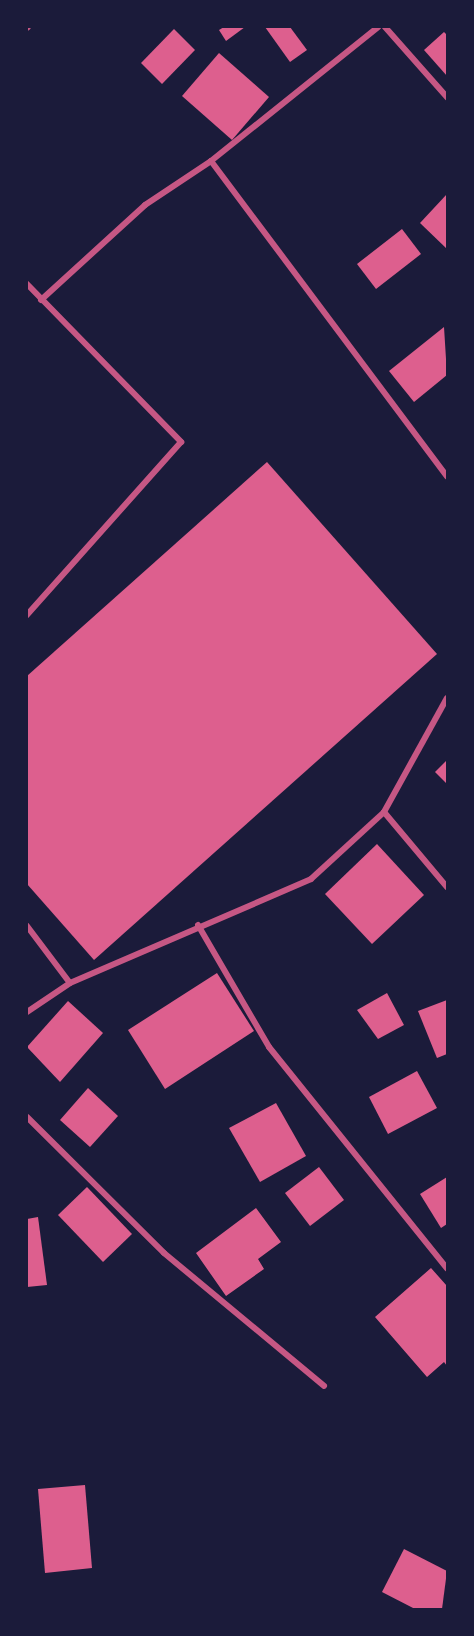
<!DOCTYPE html>
<style>
body{margin:0}
#map{position:relative;width:474px;height:1636px;overflow:hidden;background:#1b1b3a;font-family:"Zilla Slab",serif}
div>[style]{position:absolute}
.building>*{inset:0;background:#dd5f8e}
.minor>*{height:6px;margin:-3px;padding:0 3px;transform-origin:3px;border-radius:3px;background:#c65784}
span{translate:-50% -50%;white-space:nowrap;text-align:center;line-height:1.15;-webkit-text-stroke:4.5px #1b1b3a;paint-order:stroke}
.frame{position:absolute;inset:0;border:28px solid #1b1b3a;pointer-events:none}
</style>
<div id="map">
<div class="building">
<i style="clip-path:polygon(224px 27px,245px 27px,226px 41px,219px 30px)"></i>
<i style="clip-path:polygon(265px 27px,290px 27px,307px 50px,290px 62px)"></i>
<i style="clip-path:polygon(174px 29px,195px 50px,162px 84px,141px 63px)"></i>
<i style="clip-path:polygon(444px 32px,447px 35px,447px 76px,424px 50px)"></i>
<i style="clip-path:polygon(219px 53px,269px 97px,232px 140px,182px 96px)"></i>
<i style="clip-path:polygon(447px 194px,447px 249px,420px 223px)"></i>
<i style="clip-path:polygon(402px 229px,421px 254px,376px 289px,357px 264px)"></i>
<i style="clip-path:polygon(444px 327px,447px 375px,414px 402px,389px 371px)"></i>
<i style="clip-path:polygon(267px 462px,437px 654px,94px 960px,27px 884px,27px 676px)"></i>
<i style="clip-path:polygon(447px 760px,447px 784px,435px 772px)"></i>
<i style="clip-path:polygon(377px 844px,424px 895px,372px 944px,325px 894px)"></i>
<i style="clip-path:polygon(217px 973px,254px 1031px,165px 1089px,128px 1030px)"></i>
<i style="clip-path:polygon(387px 993px,404px 1025px,378px 1039px,357px 1010px)"></i>
<i style="clip-path:polygon(447px 1000px,447px 1054px,437px 1058px,418px 1011px)"></i>
<i style="clip-path:polygon(68px 1001px,103px 1033px,60px 1082px,27px 1047px)"></i>
<i style="clip-path:polygon(417px 1071px,437px 1108px,388px 1134px,369px 1097px)"></i>
<i style="clip-path:polygon(88px 1088px,118px 1116px,90px 1147px,60px 1120px)"></i>
<i style="clip-path:polygon(276px 1103px,306px 1156px,260px 1182px,229px 1128px)"></i>
<i style="clip-path:polygon(319px 1167px,344px 1200px,310px 1226px,285px 1193px)"></i>
<i style="clip-path:polygon(447px 1177px,447px 1224px,441px 1228px,420px 1194px)"></i>
<i style="clip-path:polygon(87px 1187px,132px 1234px,103px 1262px,58px 1215px)"></i>
<i style="clip-path:polygon(256px 1208px,281px 1242px,258px 1259px,264px 1269px,226px 1296px,196px 1253px)"></i>
<i style="clip-path:polygon(38px 1217px,47px 1285px,27px 1287px,27px 1219px)"></i>
<i style="clip-path:polygon(431px 1268px,447px 1286px,447px 1366px,444px 1362px,427px 1377px,375px 1317px)"></i>
<i style="clip-path:polygon(85px 1485px,92px 1568px,45px 1573px,38px 1489px)"></i>
<i style="clip-path:polygon(404px 1549px,447px 1571px,442px 1609px,415px 1609px,382px 1592px)"></i>
</div>
<div class="minor">
<i style="left:385px;top:27px;width:94px;rotate:48.5deg"></i>
<i style="left:27px;top:28px;width:1px;rotate:-45deg"></i>
<i style="left:211px;top:161px;width:214px;rotate:-38.7deg"></i>
<i style="left:27px;top:284px;width:221px;rotate:45.7deg"></i>
<i style="left:181px;top:442px;width:232px;rotate:131.7deg"></i>
<i style="left:41px;top:300px;width:141px;rotate:-42.4deg"></i>
<i style="left:145px;top:205px;width:79px;rotate:-33.7deg"></i>
<i style="left:211px;top:161px;width:394px;rotate:53.2deg"></i>
<i style="left:384px;top:812px;width:98px;rotate:50deg"></i>
<i style="left:198px;top:925px;width:141px;rotate:59.8deg"></i>
<i style="left:269px;top:1047px;width:284px;rotate:51.2deg"></i>
<i style="left:27px;top:926px;width:71px;rotate:53deg"></i>
<i style="left:27px;top:1012px;width:52px;rotate:-34deg"></i>
<i style="left:70px;top:983px;width:262px;rotate:-23.3deg"></i>
<i style="left:311px;top:879px;width:99px;rotate:-42.5deg"></i>
<i style="left:384px;top:812px;width:130px;rotate:-61.1deg"></i>
<i style="left:27px;top:1117px;width:193px;rotate:44.8deg"></i>
<i style="left:164px;top:1253px;width:208px;rotate:39.7deg"></i>
</div>
<div class="frame"></div>
</div>
